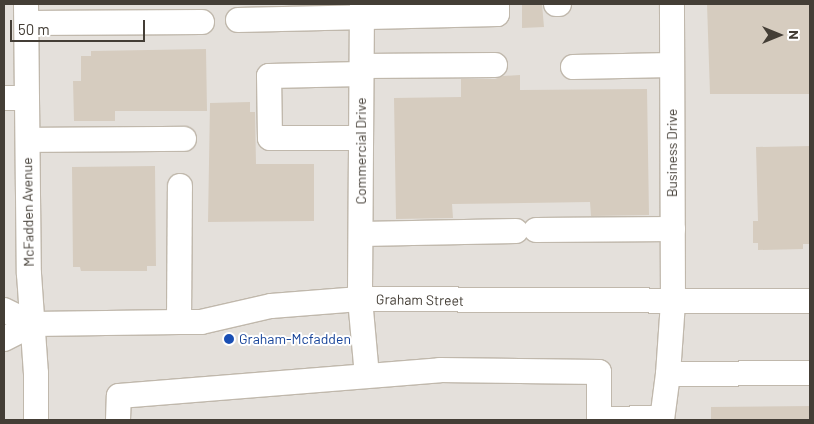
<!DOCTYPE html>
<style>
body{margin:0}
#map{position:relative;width:814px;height:424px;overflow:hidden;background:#f2eee6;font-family:Barlow,sans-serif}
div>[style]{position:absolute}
.industrial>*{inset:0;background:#e4e0db}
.building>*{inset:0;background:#d6ccbf}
.roads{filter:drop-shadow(1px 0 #c0b8ac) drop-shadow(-1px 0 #c0b8ac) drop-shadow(0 1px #c0b8ac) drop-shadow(0 -1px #c0b8ac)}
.minor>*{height:24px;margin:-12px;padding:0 12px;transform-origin:12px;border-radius:12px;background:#fff}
.dots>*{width:14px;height:14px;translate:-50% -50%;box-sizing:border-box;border:2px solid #fff;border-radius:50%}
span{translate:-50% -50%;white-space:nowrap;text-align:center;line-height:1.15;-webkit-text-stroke:4px #fff;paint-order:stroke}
.street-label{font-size:14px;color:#443e36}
.transit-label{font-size:14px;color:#164399}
.left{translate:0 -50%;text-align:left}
.frame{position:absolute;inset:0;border:5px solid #443e36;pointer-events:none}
.north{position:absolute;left:754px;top:10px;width:50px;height:50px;-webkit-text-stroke:4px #fff;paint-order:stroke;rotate:90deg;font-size:14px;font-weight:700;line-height:20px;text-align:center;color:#443e36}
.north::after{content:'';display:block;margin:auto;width:18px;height:22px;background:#443e36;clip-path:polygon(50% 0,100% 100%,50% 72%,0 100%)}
.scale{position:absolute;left:10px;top:20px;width:135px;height:22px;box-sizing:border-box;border:2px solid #443e36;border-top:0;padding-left:6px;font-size:15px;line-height:18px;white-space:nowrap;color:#443e36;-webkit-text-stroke:4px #fff;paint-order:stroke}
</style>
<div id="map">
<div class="industrial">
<i style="clip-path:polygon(4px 4px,810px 4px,810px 420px,4px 420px)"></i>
</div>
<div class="building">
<i style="clip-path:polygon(522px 4px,542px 4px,544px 27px,522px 28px)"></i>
<i style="clip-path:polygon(707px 4px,810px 4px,810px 94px,710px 94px)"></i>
<i style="clip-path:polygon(206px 49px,207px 111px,115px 111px,115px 121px,74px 121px,73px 81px,81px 81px,81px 56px,91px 56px,91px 51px)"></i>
<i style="clip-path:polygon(520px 75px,520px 90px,647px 89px,649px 215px,591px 216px,590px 202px,452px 204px,453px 218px,396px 219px,394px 98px,461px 97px,461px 79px,495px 79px,503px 76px)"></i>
<i style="clip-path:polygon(250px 102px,250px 112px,255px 112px,256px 164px,314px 164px,314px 221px,208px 222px,210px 103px)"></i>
<i style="clip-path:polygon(810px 146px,810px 244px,803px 244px,803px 249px,758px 250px,758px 243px,753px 243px,753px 221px,758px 221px,756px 147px)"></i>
<i style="clip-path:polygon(155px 166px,156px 266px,147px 266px,147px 271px,81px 271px,80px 267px,73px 267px,72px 167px)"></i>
<i style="clip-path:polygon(810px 406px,810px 420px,711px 420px,711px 407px)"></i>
</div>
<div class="roads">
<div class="minor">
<i style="left:26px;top:4px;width:270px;rotate:89.4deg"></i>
<i style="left:29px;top:274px;width:99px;rotate:86deg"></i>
<i style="left:36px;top:373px;width:47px;rotate:90deg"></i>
<i style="left:362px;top:4px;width:295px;rotate:90.4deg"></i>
<i style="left:360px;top:299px;width:77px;rotate:84.8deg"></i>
<i style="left:556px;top:4px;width:3px"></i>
<i style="left:238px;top:20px;width:259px;rotate:-1.3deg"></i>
<i style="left:497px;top:14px;width:10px;rotate:-90deg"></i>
<i style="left:27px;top:23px;width:175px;rotate:-0.3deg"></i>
<i style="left:362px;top:66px;width:133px;rotate:-0.4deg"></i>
<i style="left:573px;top:67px;width:99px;rotate:-1.2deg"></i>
<i style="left:4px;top:98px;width:23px"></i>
<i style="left:361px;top:138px;width:91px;rotate:180deg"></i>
<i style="left:270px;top:138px;width:62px;rotate:-90.9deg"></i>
<i style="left:269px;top:76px;width:93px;rotate:-1.2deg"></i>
<i style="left:28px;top:140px;width:156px;rotate:-0.4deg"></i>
<i style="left:536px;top:230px;width:137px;rotate:-0.4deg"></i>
<i style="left:361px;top:234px;width:155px;rotate:-1.1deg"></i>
<i style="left:4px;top:310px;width:32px;rotate:26deg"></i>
<i style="left:33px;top:324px;width:146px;rotate:-0.8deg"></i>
<i style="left:179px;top:322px;width:22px"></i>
<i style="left:201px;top:322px;width:72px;rotate:-12.9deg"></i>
<i style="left:271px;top:306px;width:89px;rotate:-4.5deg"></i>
<i style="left:360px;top:299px;width:450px;rotate:0.3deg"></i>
<i style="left:179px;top:322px;width:136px;rotate:-89.6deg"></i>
<i style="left:4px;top:339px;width:33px;rotate:-27deg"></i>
<i style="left:668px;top:374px;width:142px;rotate:-0.4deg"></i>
<i style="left:599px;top:419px;width:63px;rotate:-0.9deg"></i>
<i style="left:118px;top:420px;width:24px;rotate:-88deg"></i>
<i style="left:119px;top:396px;width:322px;rotate:-4.6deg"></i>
<i style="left:440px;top:370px;width:159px;rotate:0.7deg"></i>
<i style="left:599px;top:372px;width:48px;rotate:90deg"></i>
<i style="left:662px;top:420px;width:46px;rotate:-82.6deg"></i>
<i style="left:668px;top:374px;width:72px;rotate:-86deg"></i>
<i style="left:673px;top:302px;width:298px;rotate:-90.2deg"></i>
</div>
</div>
<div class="dots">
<i style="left:229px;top:339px;background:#1a4fb4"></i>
</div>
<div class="street-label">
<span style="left:361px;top:151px;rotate:-90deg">Commercial Drive</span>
<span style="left:672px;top:153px;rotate:-90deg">Business Drive</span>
<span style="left:28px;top:212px;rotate:-91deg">McFadden Avenue</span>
<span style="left:420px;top:300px;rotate:1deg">Graham Street</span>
</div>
<div class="transit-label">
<span class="left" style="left:239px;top:339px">Graham-Mcfadden</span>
</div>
<div class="frame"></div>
<div class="north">N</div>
<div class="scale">50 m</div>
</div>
